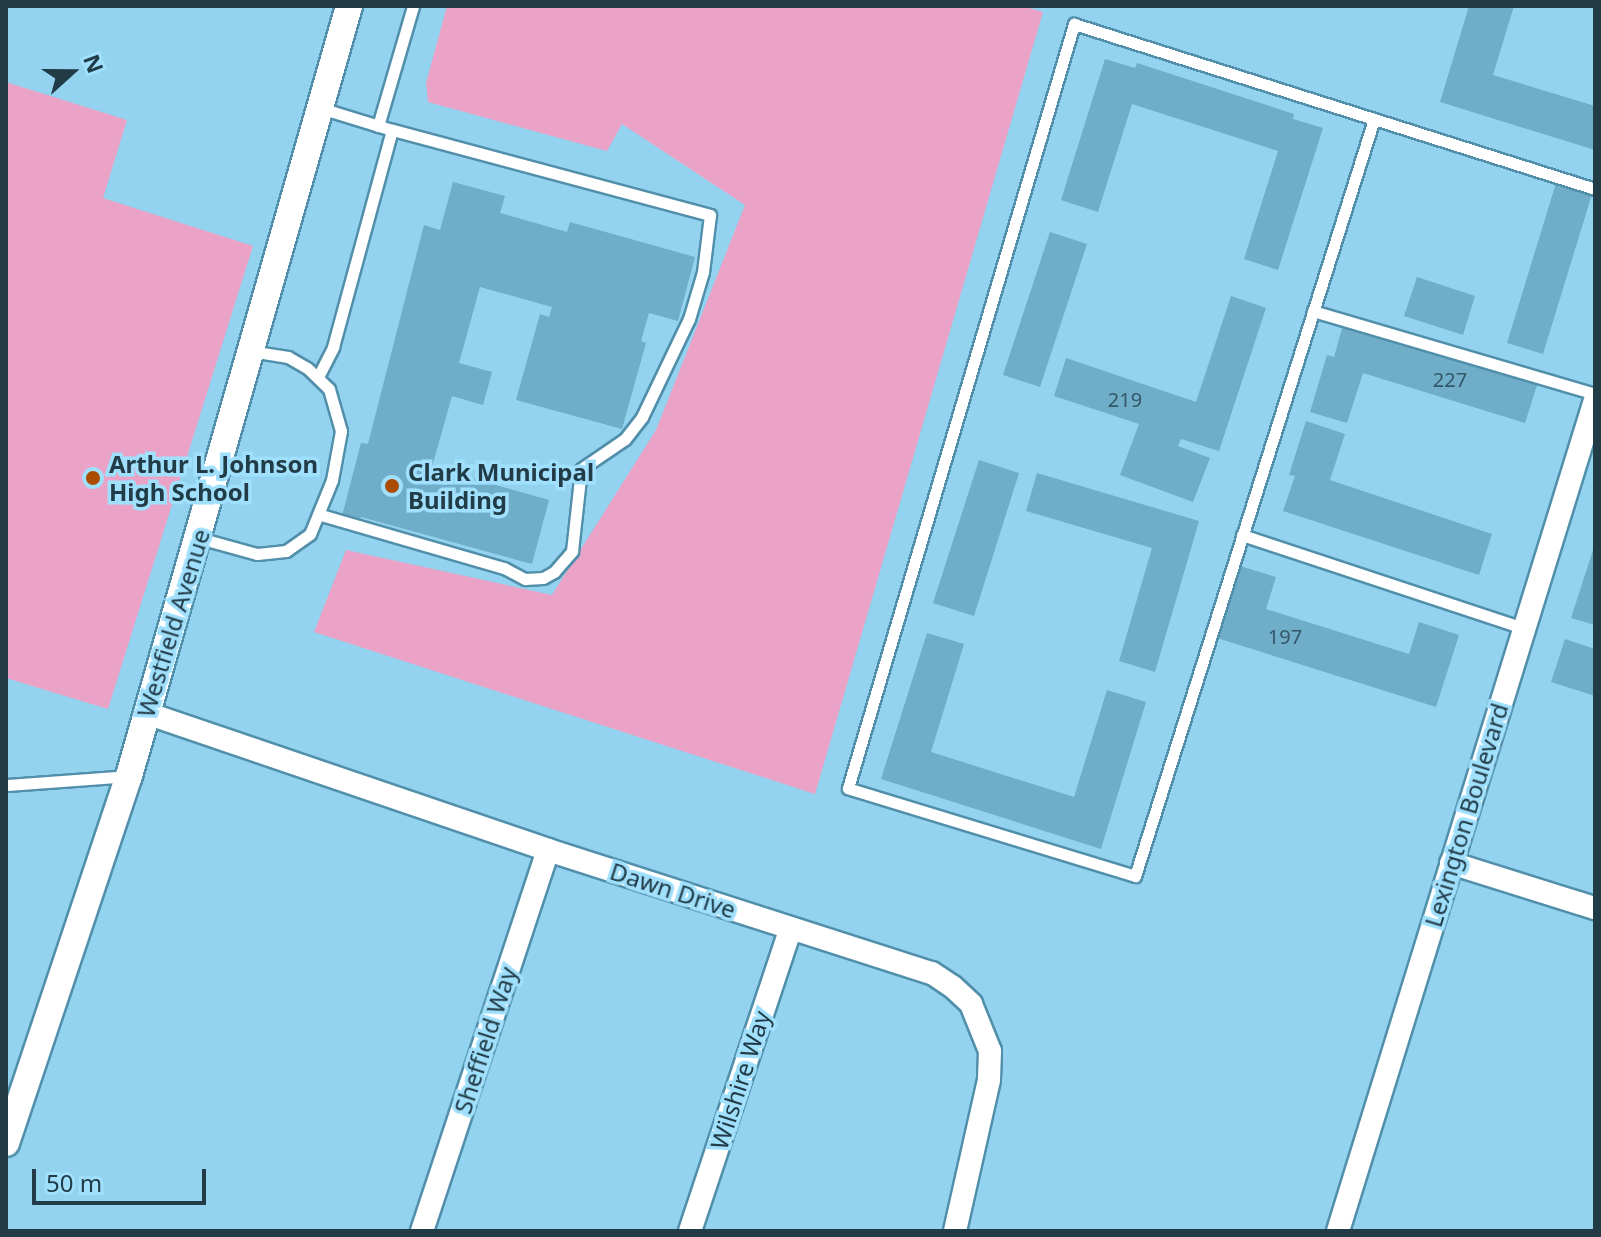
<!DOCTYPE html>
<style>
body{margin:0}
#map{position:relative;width:1601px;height:1237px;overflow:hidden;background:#93d3ef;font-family:"Noto Sans",sans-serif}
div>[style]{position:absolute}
.green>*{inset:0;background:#eaa2c6}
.building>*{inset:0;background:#6fadc9}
.roads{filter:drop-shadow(2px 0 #518faa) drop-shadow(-2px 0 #518faa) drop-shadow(0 2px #518faa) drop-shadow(0 -2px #518faa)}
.service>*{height:11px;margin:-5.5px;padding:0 5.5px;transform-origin:5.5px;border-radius:5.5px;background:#fff}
.minor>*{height:22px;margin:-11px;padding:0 11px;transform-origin:11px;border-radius:11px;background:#fff}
.tertiary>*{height:26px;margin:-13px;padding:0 13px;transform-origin:13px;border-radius:13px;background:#fff}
.dots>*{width:22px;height:22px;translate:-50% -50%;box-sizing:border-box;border:4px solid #a0e0fd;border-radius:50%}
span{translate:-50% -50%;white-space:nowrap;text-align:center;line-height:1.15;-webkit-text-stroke:7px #a0e0fd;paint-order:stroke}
.number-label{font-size:20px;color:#345868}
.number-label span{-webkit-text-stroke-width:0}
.poi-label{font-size:24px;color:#213b47;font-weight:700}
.left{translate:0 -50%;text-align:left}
.street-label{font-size:24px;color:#213b47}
.frame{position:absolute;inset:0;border:8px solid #213b47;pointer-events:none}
.north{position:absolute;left:32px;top:32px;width:80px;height:80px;-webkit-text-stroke:6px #a0e0fd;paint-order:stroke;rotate:69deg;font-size:22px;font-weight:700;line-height:32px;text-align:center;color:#213b47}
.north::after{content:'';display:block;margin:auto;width:28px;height:36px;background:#213b47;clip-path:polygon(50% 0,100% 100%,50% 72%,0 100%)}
.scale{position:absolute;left:32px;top:1169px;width:174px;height:36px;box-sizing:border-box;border:4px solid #213b47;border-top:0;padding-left:10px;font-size:24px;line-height:28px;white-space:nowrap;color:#213b47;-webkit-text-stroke:6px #a0e0fd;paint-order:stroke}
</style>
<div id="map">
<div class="green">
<i style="clip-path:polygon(447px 6px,1023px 6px,1043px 12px,815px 794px,314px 632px,346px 550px,552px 595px,656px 430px,745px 205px,622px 124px,607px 151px,428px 102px,426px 83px)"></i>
<i style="clip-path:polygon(6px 82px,127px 120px,103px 198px,253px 246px,108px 709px,6px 678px)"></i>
</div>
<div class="building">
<i style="clip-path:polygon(1469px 6px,1514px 6px,1493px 75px,1595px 106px,1595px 150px,1440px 102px)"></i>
<i style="clip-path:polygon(1105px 59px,1135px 68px,1137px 63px,1294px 114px,1293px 119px,1323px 128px,1278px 270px,1244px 259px,1278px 151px,1132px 104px,1098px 212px,1061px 200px)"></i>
<i style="clip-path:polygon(453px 182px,505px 196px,500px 213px,567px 232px,570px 222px,695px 257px,678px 321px,649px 313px,641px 341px,646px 343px,622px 429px,516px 400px,540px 314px,549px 317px,552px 307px,480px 287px,459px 363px,492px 372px,483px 405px,452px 396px,432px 467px,549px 500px,532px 564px,361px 517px,360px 521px,342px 516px,361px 443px,368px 444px,424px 225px,440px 230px)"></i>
<i style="clip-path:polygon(1556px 183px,1592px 194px,1543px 354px,1507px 343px)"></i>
<i style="clip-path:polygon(1050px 232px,1087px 244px,1040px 387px,1003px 375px)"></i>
<i style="clip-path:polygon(1417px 277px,1475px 296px,1463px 335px,1404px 316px)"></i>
<i style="clip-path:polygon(1231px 296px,1266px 308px,1219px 451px,1181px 439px,1178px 446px,1210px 458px,1193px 502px,1120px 475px,1139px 424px,1054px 396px,1066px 358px,1196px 402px)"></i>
<i style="clip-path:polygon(1343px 325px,1537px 385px,1525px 423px,1363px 373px,1347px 423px,1310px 412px,1327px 355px,1334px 357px)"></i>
<i style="clip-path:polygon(1306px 421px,1345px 434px,1330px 480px,1492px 534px,1479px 575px,1283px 511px,1295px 476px,1289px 475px)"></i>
<i style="clip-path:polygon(979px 460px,1019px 473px,974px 616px,933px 603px)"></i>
<i style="clip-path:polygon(1037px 473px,1199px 521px,1155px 672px,1119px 661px,1152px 548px,1026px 511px)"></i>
<i style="clip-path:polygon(1594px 547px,1595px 547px,1595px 625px,1571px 618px)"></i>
<i style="clip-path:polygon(1240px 566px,1276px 577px,1266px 609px,1409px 654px,1419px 622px,1459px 635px,1436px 707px,1217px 638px)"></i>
<i style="clip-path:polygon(927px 633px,964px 644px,931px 752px,1074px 797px,1107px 690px,1146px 702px,1101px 849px,881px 779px)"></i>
<i style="clip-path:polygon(1565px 639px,1595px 649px,1595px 696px,1551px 682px)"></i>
</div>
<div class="roads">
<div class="service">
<i style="left:1374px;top:119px;width:794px;rotate:107.52deg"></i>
<i style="left:1135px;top:876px;width:300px;rotate:-163deg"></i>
<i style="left:848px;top:788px;width:797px;rotate:-73.52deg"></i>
<i style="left:1074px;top:24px;width:547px;rotate:17.57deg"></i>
<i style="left:378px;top:126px;width:125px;rotate:-73.7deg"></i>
<i style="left:1313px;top:311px;width:294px;rotate:16.4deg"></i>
<i style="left:318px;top:377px;width:34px;rotate:-63deg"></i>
<i style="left:333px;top:347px;width:225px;rotate:-74.8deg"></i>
<i style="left:392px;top:130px;width:75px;rotate:-163deg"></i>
<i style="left:321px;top:515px;width:191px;rotate:16.2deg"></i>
<i style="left:504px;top:568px;width:24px;rotate:28deg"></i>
<i style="left:525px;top:579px;width:18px;rotate:-3deg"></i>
<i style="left:543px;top:578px;width:13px;rotate:-29deg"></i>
<i style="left:554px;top:572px;width:28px;rotate:-49deg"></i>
<i style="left:572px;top:551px;width:82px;rotate:-83.7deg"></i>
<i style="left:581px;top:469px;width:53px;rotate:-34.3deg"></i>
<i style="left:625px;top:439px;width:28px;rotate:-52deg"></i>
<i style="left:642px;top:417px;width:109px;rotate:-64.4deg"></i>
<i style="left:689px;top:319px;width:49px;rotate:-73.4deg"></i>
<i style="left:703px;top:272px;width:57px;rotate:-83deg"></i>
<i style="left:710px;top:215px;width:329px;rotate:-165deg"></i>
<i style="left:1242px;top:535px;width:297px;rotate:18.3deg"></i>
<i style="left:199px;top:538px;width:60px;rotate:15.4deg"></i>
<i style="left:257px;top:554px;width:29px;rotate:-6deg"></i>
<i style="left:286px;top:551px;width:29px;rotate:-35deg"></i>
<i style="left:310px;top:534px;width:58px;rotate:-67.8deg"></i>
<i style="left:332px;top:480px;width:50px;rotate:-79.6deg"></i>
<i style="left:341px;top:431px;width:44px;rotate:-105.9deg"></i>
<i style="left:329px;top:389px;width:30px;rotate:-136deg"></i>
<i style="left:307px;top:368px;width:22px;rotate:-150deg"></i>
<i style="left:288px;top:357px;width:36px;rotate:-171deg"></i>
<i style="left:6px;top:785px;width:122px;rotate:-4.2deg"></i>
</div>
<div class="minor">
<i style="left:146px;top:713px;width:425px;rotate:18.8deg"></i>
<i style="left:548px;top:850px;width:403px;rotate:17.8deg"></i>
<i style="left:932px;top:973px;width:25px;rotate:34deg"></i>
<i style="left:953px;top:987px;width:25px;rotate:43deg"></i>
<i style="left:971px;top:1004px;width:51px;rotate:68deg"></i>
<i style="left:990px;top:1051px;width:29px;rotate:92deg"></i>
<i style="left:989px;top:1080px;width:155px;rotate:102.7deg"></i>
<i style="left:1451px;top:863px;width:151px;rotate:17.4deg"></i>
<i style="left:422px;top:1231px;width:401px;rotate:-71.7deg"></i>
<i style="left:690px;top:1231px;width:319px;rotate:-71.6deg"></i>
<i style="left:1338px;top:1231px;width:870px;rotate:-72.81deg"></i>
</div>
<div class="tertiary">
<i style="left:6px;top:1143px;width:387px;rotate:-71.5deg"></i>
<i style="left:129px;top:776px;width:801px;rotate:-74.05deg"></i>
</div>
</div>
<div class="dots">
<i style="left:93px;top:478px;background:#ab4b00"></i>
<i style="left:392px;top:486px;background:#ab4b00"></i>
</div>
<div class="number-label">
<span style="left:1450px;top:379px">227</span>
<span style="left:1125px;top:399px">219</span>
<span style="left:1285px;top:636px">197</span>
</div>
<div class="poi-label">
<span class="left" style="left:109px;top:478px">Arthur L. Johnson<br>High School</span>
<span class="left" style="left:408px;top:486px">Clark Municipal<br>Building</span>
</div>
<div class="street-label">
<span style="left:173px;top:623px;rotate:-73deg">Westfield Avenue</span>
<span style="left:1466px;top:815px;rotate:-73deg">Lexington Boulevard</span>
<span style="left:673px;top:890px;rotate:18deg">Dawn Drive</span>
<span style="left:485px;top:1040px;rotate:-72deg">Sheffield Way</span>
<span style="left:740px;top:1080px;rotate:-72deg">Wilshire Way</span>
</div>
<div class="frame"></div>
<div class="north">N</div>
<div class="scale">50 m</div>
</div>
